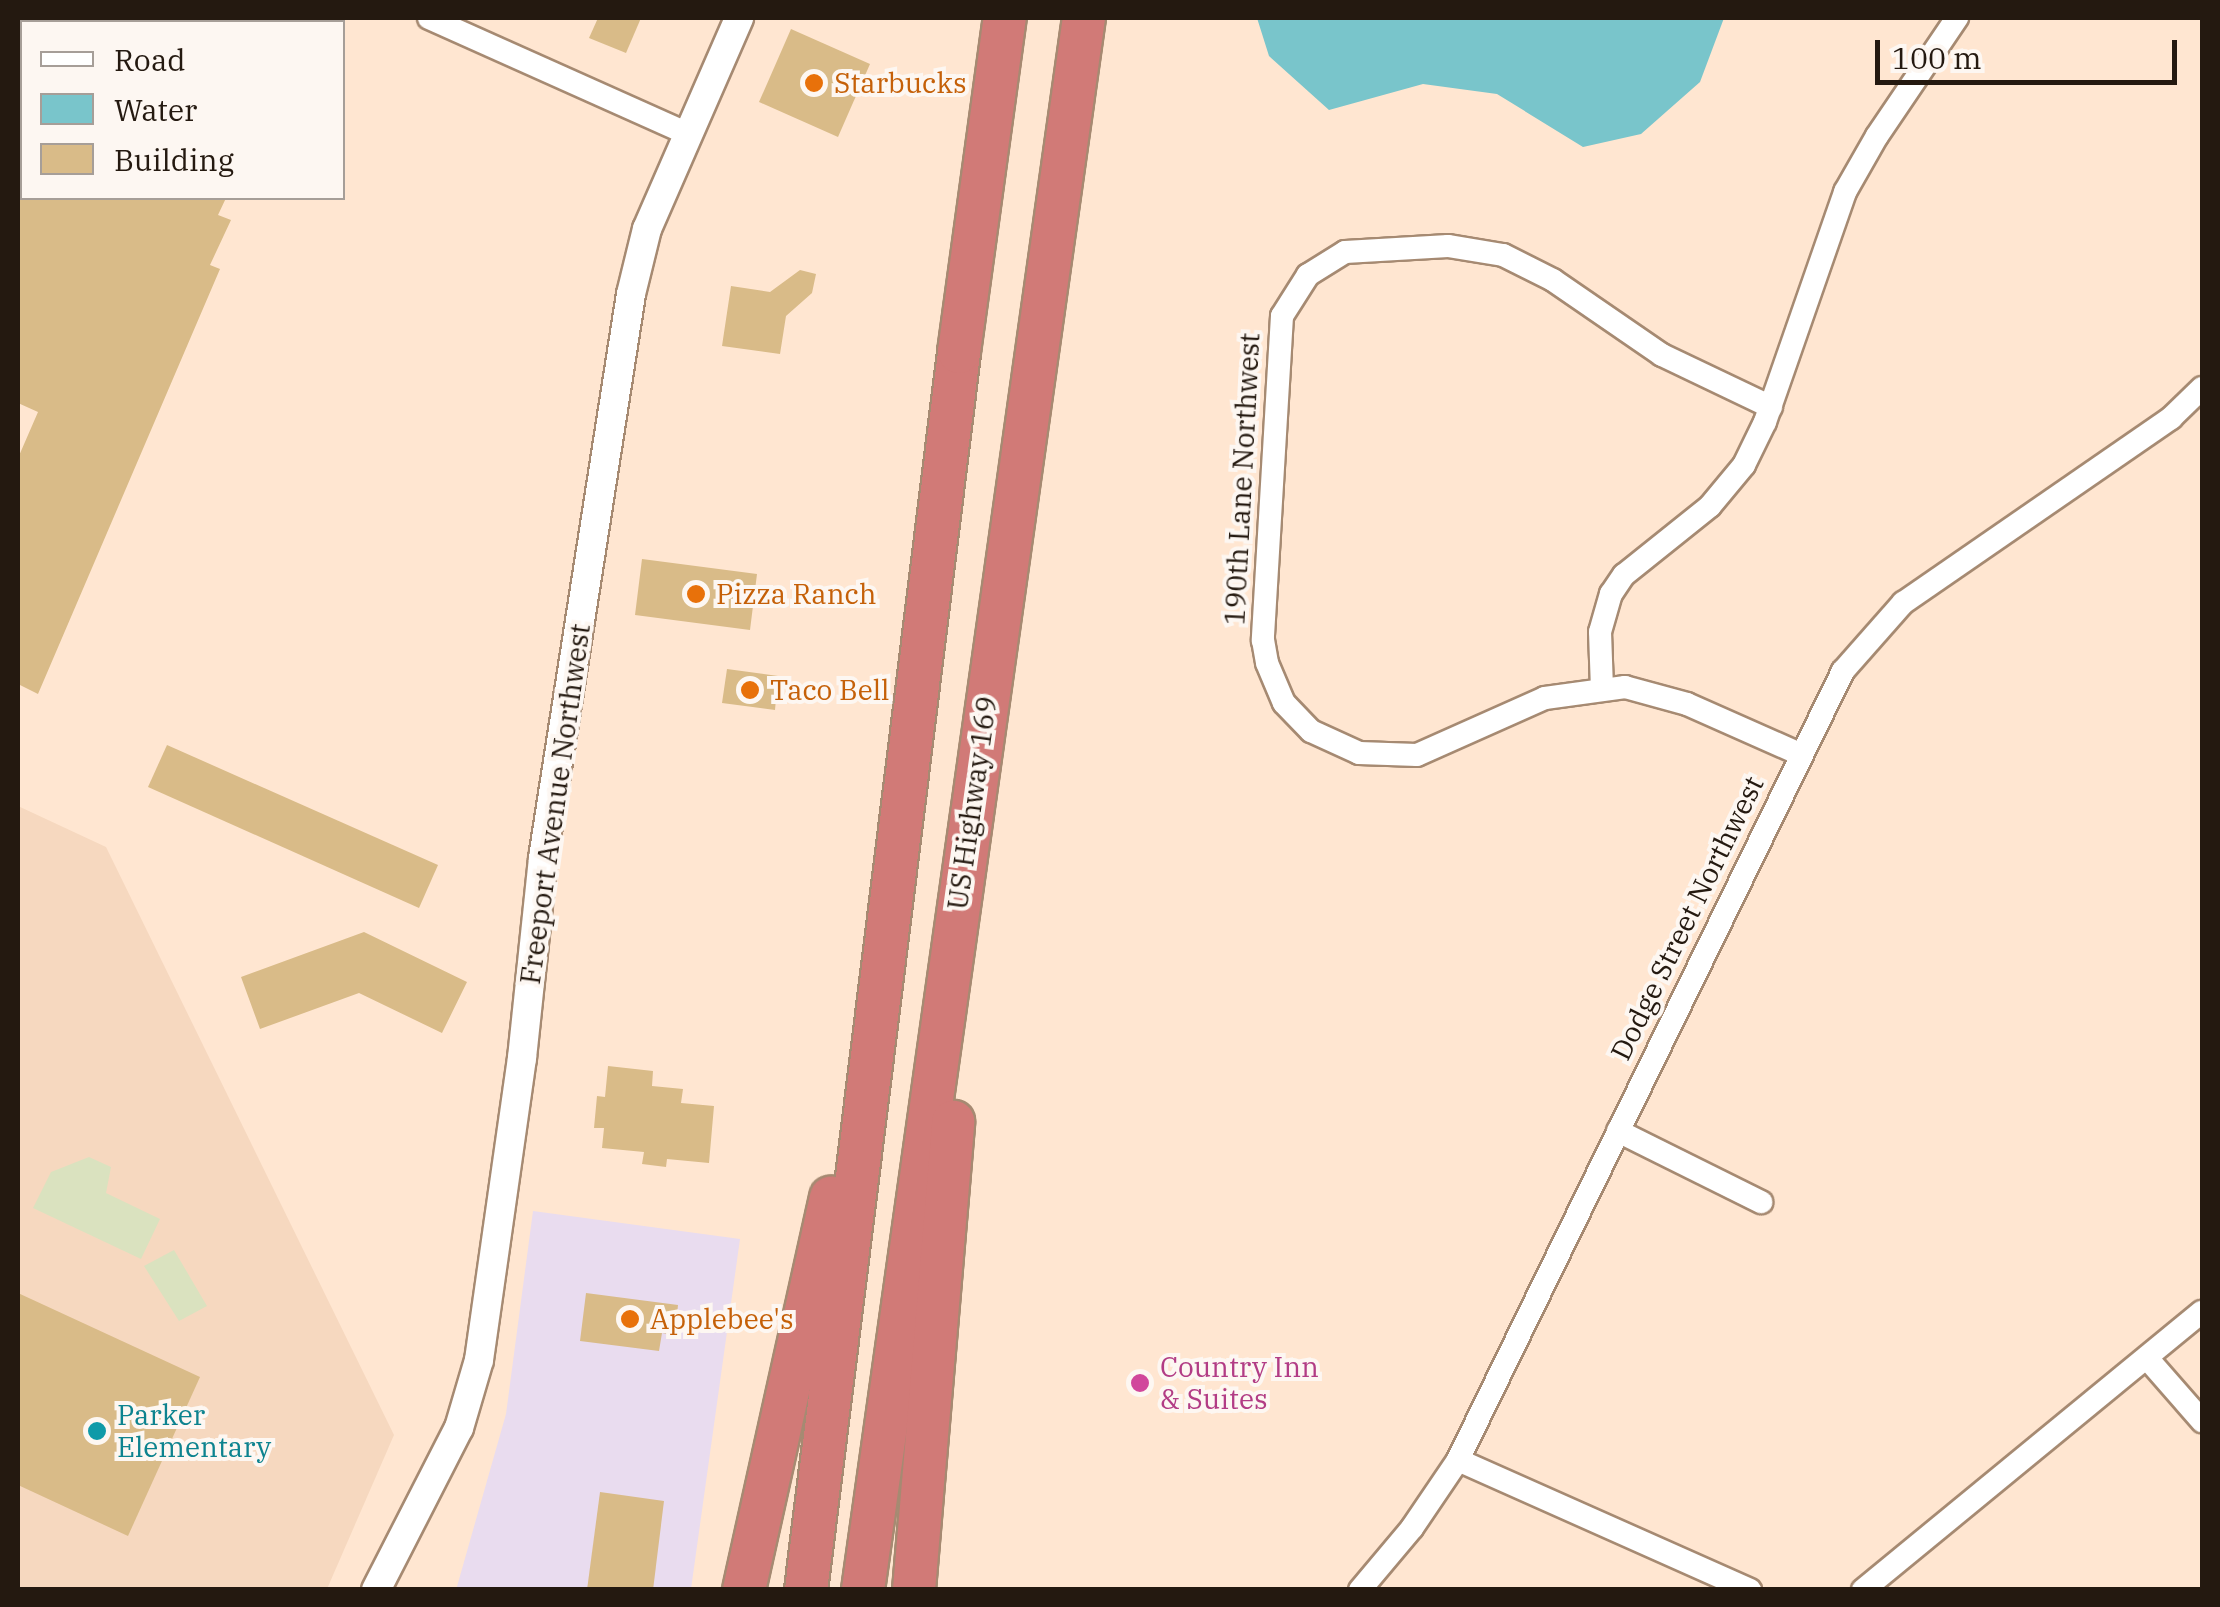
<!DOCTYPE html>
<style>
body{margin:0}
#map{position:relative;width:2220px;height:1607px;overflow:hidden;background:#ffe6d1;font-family:"IBM Plex Serif",serif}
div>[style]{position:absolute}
.commercial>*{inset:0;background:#e9dcef}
.built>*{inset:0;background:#f6d8bf}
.green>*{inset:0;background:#dae2bf}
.water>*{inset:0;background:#79c5cb}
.building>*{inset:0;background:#d9bb88}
.roads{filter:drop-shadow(2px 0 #a68a72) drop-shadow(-2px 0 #a68a72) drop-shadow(0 2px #a68a72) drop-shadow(0 -2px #a68a72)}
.minor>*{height:22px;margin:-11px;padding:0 11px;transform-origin:11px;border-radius:11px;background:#fff}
.tertiary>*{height:28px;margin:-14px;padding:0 14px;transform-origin:14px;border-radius:14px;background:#fff}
.motorway>*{height:42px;margin:-21px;padding:0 21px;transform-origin:21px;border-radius:21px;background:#d17a77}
.dots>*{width:28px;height:28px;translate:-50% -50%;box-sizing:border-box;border:5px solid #fdf7f2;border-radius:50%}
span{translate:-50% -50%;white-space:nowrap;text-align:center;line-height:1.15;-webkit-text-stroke:8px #fdf7f2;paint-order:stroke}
.food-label{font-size:28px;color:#c56008}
.left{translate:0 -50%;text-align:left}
.street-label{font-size:28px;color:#241910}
.hotel-label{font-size:28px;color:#b23c85}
.culture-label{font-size:28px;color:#0d838f}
.frame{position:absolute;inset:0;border:20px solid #241910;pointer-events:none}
.legend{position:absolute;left:20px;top:20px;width:325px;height:180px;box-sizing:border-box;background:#fdf7f2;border:2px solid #a69e98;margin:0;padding:12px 18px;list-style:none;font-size:30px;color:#241910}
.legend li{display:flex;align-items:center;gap:20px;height:50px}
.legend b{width:50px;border:2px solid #a69e98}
.scale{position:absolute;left:1875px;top:40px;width:302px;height:45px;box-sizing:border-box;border:5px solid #241910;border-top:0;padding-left:12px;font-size:30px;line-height:35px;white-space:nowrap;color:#241910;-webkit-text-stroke:8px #fdf7f2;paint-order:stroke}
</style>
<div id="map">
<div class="commercial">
<i style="clip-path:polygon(533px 1211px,740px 1239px,691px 1589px,456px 1590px,506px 1414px)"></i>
</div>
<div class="built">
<i style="clip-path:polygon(18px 806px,106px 847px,394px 1435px,327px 1589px,18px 1590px)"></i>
</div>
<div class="green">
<i style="clip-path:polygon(89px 1157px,111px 1167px,106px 1193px,160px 1219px,141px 1259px,33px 1208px,51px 1172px)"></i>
<i style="clip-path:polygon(174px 1250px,207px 1306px,179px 1321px,144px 1266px)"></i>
</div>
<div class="water">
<i style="clip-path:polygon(1257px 18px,1724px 18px,1700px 82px,1641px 134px,1583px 147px,1497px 94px,1423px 84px,1329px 110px,1269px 56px)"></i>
</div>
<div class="building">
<i style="clip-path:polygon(598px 18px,641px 18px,626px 53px,589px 38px)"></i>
<i style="clip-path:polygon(791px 29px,870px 64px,838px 137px,759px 102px)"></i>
<i style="clip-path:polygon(18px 198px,226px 198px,218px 215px,231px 220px,210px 265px,220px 269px,38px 694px,18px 684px,18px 458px,38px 412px,18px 403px)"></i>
<i style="clip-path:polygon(800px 270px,816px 274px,812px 293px,786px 316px,780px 354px,722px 346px,731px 286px,770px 292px)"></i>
<i style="clip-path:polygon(642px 559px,757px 574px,750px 630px,635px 615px)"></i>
<i style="clip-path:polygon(727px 669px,778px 676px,775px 710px,722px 703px)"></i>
<i style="clip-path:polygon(167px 745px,438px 865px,419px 908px,148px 787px)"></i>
<i style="clip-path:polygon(364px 932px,467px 982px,442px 1033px,359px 993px,260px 1029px,241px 977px)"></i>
<i style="clip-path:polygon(608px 1066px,653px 1071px,652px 1086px,683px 1089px,681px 1103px,714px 1106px,709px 1163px,667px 1159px,666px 1167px,642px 1164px,644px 1152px,602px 1148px,604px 1128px,594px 1128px,597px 1096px,605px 1097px)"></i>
<i style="clip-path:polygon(18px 1293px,200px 1377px,128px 1536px,18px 1485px)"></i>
<i style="clip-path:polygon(586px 1293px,678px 1305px,675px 1335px,662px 1333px,659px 1351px,580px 1341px)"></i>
<i style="clip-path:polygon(600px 1492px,664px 1501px,653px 1590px,587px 1590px)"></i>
</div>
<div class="roads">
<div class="minor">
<i style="left:429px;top:18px;width:284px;rotate:24.1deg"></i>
<i style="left:1771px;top:407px;width:121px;rotate:-154.5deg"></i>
<i style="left:1662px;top:355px;width:132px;rotate:-145.5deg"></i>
<i style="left:1553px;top:280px;width:56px;rotate:-153.4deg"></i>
<i style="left:1503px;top:255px;width:56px;rotate:-170.7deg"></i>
<i style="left:1448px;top:246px;width:103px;rotate:176.7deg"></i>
<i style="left:1345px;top:252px;width:44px;rotate:148.1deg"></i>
<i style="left:1308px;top:275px;width:49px;rotate:122.4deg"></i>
<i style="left:1282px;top:316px;width:325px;rotate:93.4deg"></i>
<i style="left:1263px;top:640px;width:23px;rotate:80deg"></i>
<i style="left:1267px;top:663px;width:43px;rotate:67deg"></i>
<i style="left:1284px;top:703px;width:39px;rotate:46deg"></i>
<i style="left:1311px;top:731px;width:53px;rotate:24.6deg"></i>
<i style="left:1359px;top:753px;width:58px;rotate:2deg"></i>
<i style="left:1417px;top:755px;width:140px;rotate:-24deg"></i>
<i style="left:1545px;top:698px;width:81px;rotate:-7.8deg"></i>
<i style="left:1625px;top:687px;width:64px;rotate:15.3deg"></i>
<i style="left:1687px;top:704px;width:124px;rotate:23.9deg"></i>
<i style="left:1602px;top:689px;width:57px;rotate:-92deg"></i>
<i style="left:1600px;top:632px;width:40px;rotate:-74deg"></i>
<i style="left:1611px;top:594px;width:23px;rotate:-56deg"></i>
<i style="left:1624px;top:575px;width:110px;rotate:-38.7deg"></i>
<i style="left:1710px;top:506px;width:53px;rotate:-50.3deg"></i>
<i style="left:1744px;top:465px;width:48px;rotate:-64deg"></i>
<i style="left:1765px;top:422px;width:244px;rotate:-70.8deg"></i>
<i style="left:1845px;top:192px;width:64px;rotate:-60.3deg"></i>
<i style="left:1877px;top:136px;width:143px;rotate:-55.9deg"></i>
<i style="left:1618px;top:1131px;width:160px;rotate:26.4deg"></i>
<i style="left:2147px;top:1358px;width:84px;rotate:48.9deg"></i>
<i style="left:1458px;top:1460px;width:320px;rotate:24deg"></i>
<i style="left:1360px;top:1590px;width:81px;rotate:-50deg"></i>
<i style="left:1412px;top:1528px;width:82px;rotate:-55.9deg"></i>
<i style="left:1458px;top:1460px;width:878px;rotate:-63.99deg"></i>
<i style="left:1843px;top:671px;width:91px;rotate:-48.6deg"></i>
<i style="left:1903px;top:603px;width:326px;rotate:-34.6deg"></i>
<i style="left:2171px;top:418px;width:43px;rotate:-44.1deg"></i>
<i style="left:1863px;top:1590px;width:438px;rotate:-39.4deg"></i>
</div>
<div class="tertiary">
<i style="left:376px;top:1590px;width:182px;rotate:-62.9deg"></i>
<i style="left:459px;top:1428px;width:71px;rotate:-73.6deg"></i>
<i style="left:479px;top:1360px;width:305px;rotate:-81.9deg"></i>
<i style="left:522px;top:1058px;width:201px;rotate:-84deg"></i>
<i style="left:543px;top:858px;width:571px;rotate:-81.13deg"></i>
<i style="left:631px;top:294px;width:67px;rotate:-76.2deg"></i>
<i style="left:647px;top:229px;width:230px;rotate:-66.4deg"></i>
</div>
<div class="motorway">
<i style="left:744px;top:1590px;width:402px;rotate:-77.5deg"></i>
<i style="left:806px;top:1590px;width:1247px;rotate:-82.95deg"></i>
<i style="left:959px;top:352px;width:337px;rotate:-82.2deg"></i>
<i style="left:863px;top:1590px;width:1587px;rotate:-82deg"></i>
<i style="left:914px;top:1590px;width:470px;rotate:-85.2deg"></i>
</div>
</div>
<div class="dots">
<i style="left:814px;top:83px;background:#e8710a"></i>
<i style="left:696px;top:594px;background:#e8710a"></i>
<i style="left:750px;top:690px;background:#e8710a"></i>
<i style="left:630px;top:1319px;background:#e8710a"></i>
<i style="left:1140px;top:1383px;background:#d1479c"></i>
<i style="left:97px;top:1431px;background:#0f9aa8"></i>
</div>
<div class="food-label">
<span class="left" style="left:834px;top:83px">Starbucks</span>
<span class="left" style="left:716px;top:594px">Pizza Ranch</span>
<span class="left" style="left:770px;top:690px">Taco Bell</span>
<span class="left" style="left:650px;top:1319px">Applebee's</span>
</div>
<div class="street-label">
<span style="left:1242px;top:479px;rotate:-87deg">190th Lane Northwest</span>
<span style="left:972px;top:803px;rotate:-82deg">US Highway 169</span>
<span style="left:555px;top:804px;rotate:-82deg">Freeport Avenue Northwest</span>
<span style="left:1687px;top:918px;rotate:-64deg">Dodge Street Northwest</span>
</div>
<div class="hotel-label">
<span class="left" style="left:1160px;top:1383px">Country Inn<br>&amp; Suites</span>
</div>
<div class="culture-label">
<span class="left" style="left:117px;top:1431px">Parker<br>Elementary</span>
</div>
<div class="frame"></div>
<ul class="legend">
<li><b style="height:12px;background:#fff"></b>Road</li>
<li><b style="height:28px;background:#79c5cb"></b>Water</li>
<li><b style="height:28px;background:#d9bb88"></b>Building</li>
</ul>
<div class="scale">100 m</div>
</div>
